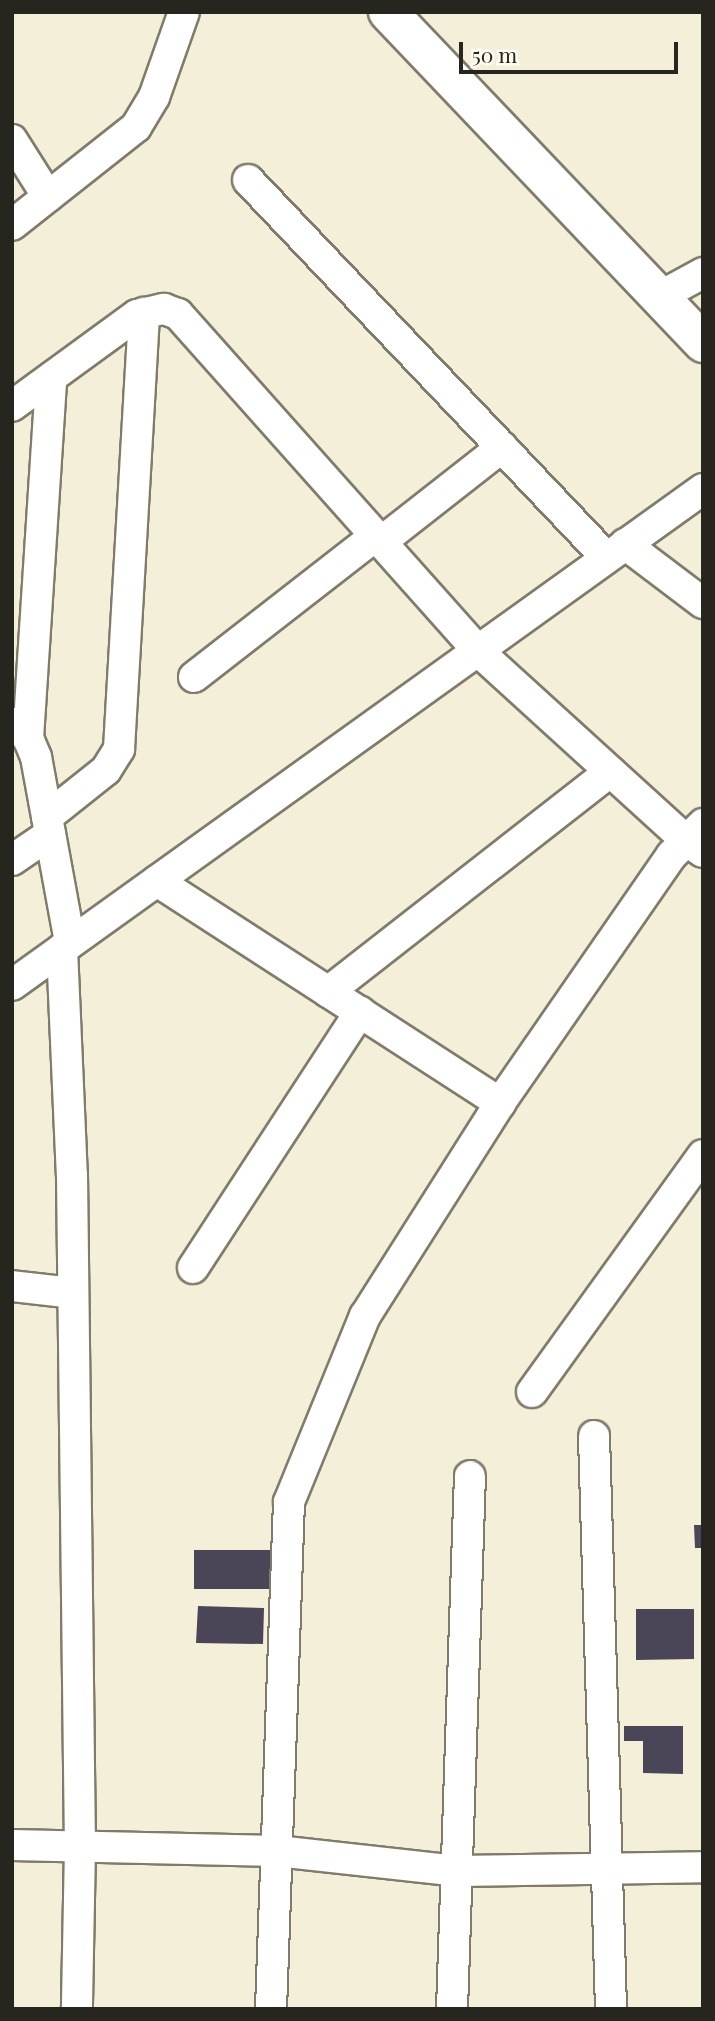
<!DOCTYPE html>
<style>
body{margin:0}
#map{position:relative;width:715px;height:2021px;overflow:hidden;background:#f3efd9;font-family:"Playfair Display",serif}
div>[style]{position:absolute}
.building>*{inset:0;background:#4a4657}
.roads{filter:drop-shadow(2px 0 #807c69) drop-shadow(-2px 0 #807c69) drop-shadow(0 2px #807c69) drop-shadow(0 -2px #807c69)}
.street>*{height:30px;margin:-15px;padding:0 15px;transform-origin:15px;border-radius:15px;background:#fff}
.secondary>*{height:38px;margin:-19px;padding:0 19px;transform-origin:19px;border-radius:19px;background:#fff}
span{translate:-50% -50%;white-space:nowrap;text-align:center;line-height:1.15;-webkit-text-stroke:7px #fefcef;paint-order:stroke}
.frame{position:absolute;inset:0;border:14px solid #27261e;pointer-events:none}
.scale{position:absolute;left:459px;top:42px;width:219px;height:32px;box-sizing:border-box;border:4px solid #27261e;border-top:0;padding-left:9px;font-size:21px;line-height:24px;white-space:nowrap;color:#27261e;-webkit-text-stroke:5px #fefcef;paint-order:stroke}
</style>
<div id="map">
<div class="building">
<i style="clip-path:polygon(694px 1525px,703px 1525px,703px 1548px,695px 1548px)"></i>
<i style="clip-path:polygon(194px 1550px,276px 1550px,276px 1589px,194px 1589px)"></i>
<i style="clip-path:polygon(198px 1606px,264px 1608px,263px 1644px,196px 1643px)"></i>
<i style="clip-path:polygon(636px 1609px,694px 1609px,694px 1659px,636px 1660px)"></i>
<i style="clip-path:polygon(624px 1726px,683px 1726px,683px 1774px,643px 1773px,643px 1741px,624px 1741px)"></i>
</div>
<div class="roads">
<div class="street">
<i style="left:12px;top:140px;width:67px;rotate:57.7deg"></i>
<i style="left:248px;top:180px;width:521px;rotate:46.48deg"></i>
<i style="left:12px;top:225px;width:158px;rotate:-38.3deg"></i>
<i style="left:136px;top:127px;width:35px;rotate:-59deg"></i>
<i style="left:154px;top:97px;width:90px;rotate:-70.6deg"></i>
<i style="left:659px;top:297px;width:50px;rotate:-28.6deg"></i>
<i style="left:12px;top:406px;width:155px;rotate:-36.1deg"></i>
<i style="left:137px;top:315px;width:28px;rotate:-13deg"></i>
<i style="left:164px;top:309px;width:15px;rotate:20deg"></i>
<i style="left:178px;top:314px;width:451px;rotate:48.3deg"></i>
<i style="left:478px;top:651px;width:282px;rotate:42.3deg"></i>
<i style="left:687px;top:841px;width:19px;rotate:35deg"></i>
<i style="left:381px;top:542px;width:154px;rotate:-38.1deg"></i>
<i style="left:625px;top:544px;width:98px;rotate:37.1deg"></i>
<i style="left:194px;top:677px;width:229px;rotate:-37.9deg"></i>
<i style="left:14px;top:723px;width:21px;rotate:47deg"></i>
<i style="left:28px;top:738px;width:21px;rotate:67deg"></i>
<i style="left:36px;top:757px;width:189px;rotate:79.6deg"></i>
<i style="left:28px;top:738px;width:361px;rotate:-86.3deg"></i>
<i style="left:47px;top:817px;width:75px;rotate:-38.5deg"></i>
<i style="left:106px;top:770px;width:25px;rotate:-58deg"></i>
<i style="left:119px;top:749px;width:437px;rotate:-86.7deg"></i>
<i style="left:12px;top:860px;width:46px;rotate:-34.4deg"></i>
<i style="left:157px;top:881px;width:409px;rotate:32.9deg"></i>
<i style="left:62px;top:949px;width:226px;rotate:87.5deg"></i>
<i style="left:72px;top:1175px;width:672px;rotate:89.32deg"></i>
<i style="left:80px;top:1847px;width:162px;rotate:91.1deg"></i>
<i style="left:12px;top:985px;width:851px;rotate:-35.67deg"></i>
<i style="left:328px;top:992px;width:358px;rotate:-38deg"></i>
<i style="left:193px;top:1268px;width:306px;rotate:-56.9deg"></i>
<i style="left:12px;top:1286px;width:61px;rotate:6.5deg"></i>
<i style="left:532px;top:1392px;width:292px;rotate:-54.2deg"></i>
<i style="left:594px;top:1436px;width:573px;rotate:88.3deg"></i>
<i style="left:12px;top:1845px;width:265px;rotate:1.3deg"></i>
<i style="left:277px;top:1851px;width:181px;rotate:6.3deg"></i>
<i style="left:457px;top:1871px;width:246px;rotate:-0.9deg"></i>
<i style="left:271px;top:2009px;width:507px;rotate:-87.97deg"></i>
<i style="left:289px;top:1502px;width:201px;rotate:-67.8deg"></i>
<i style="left:365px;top:1316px;width:252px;rotate:-57.6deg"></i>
<i style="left:500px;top:1103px;width:302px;rotate:-55.3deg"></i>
<i style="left:672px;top:855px;width:44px;rotate:-45deg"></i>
<i style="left:452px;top:2009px;width:533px;rotate:-88.07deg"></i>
</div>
<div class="secondary">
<i style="left:388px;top:12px;width:457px;rotate:46.4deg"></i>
</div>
</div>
<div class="frame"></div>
<div class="scale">50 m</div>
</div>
